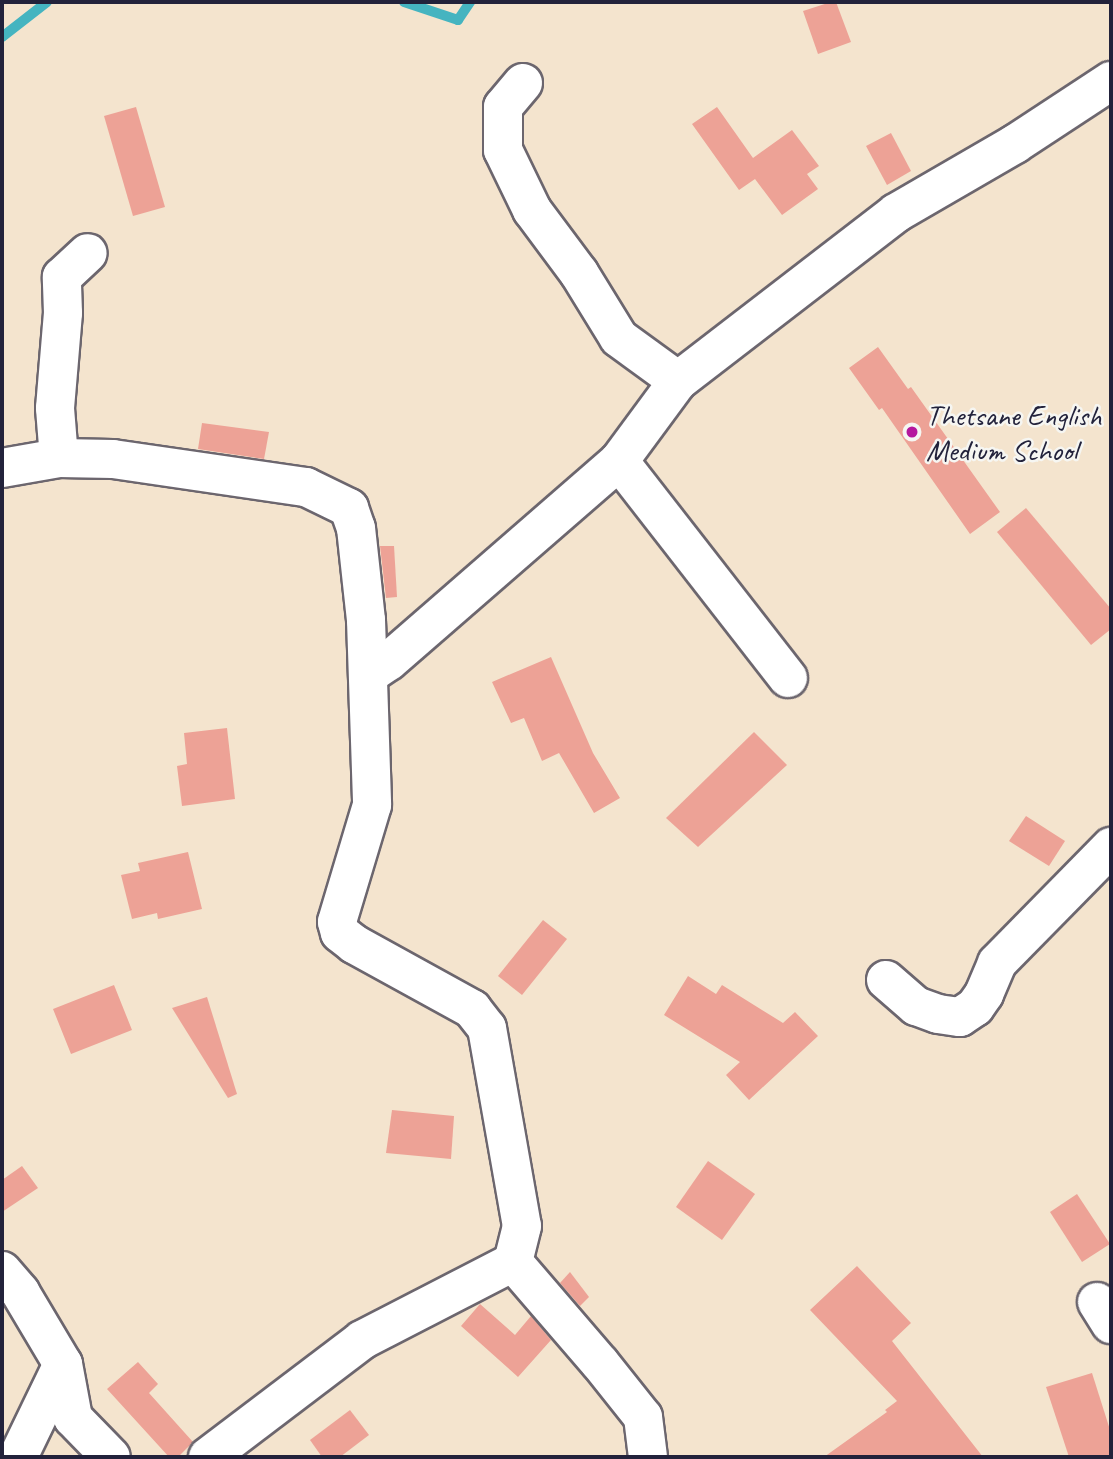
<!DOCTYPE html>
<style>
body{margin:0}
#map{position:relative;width:1113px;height:1459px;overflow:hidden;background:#f4e4ce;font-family:Caveat,sans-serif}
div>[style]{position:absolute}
.stream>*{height:10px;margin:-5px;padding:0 5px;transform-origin:5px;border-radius:5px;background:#45b4c0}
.building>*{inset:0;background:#eda296}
.roads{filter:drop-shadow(2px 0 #6c666e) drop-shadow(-2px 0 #6c666e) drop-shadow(0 2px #6c666e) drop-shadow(0 -2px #6c666e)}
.minor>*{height:38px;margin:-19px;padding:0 19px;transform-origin:19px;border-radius:19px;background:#fff}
.dots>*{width:19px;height:19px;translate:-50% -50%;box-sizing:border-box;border:4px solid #f6f6f2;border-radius:50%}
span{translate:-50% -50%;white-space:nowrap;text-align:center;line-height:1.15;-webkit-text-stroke:5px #f6f6f2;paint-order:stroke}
.poi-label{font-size:30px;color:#22223b}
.left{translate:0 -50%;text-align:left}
.frame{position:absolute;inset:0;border:4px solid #22223b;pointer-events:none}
</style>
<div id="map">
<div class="stream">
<i style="left:404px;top:2px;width:57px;rotate:18.4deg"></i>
<i style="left:458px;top:20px;width:22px;rotate:-56deg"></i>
<i style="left:2px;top:37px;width:57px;rotate:-37.9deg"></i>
</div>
<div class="building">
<i style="clip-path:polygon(831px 2px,836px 2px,851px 42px,818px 54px,803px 11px)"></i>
<i style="clip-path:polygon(136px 107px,165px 207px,133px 216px,104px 116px)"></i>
<i style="clip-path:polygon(717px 107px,753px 158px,792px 130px,819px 166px,807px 174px,818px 189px,782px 215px,755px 179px,739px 190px,692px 124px)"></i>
<i style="clip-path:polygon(891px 133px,911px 171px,887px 185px,866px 146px)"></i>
<i style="clip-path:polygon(878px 347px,908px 389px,911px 387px,1000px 512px,970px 534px,882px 408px,879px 410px,849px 368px)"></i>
<i style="clip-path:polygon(202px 423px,269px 432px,264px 459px,198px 449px)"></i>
<i style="clip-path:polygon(1026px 508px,1111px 609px,1111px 629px,1091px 645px,997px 532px)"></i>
<i style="clip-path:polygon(380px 546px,394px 546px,397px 597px,386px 598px)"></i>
<i style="clip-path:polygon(551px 657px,593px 753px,620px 798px,594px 813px,559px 753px,542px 761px,524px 718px,511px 723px,492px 682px)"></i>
<i style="clip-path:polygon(227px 728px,235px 799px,182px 806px,177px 766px,187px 764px,184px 733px)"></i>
<i style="clip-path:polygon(754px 732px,787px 765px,698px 847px,666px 818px)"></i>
<i style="clip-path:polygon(1026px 816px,1065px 841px,1049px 866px,1009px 841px)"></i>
<i style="clip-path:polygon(188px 852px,202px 909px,158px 919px,157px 913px,132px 919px,121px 875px,140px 871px,138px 863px)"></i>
<i style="clip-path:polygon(543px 920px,567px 939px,522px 995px,498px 976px)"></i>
<i style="clip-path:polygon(688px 976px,716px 994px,722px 985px,783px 1023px,795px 1012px,818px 1036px,749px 1100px,726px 1075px,740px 1062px,664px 1015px)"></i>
<i style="clip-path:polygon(114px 985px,132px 1030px,71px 1054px,53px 1009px)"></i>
<i style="clip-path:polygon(207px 997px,237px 1094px,228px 1098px,172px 1008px)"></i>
<i style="clip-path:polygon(392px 1110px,454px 1116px,451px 1159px,386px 1153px)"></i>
<i style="clip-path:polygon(708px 1161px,755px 1194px,722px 1240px,676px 1207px)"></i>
<i style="clip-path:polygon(22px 1166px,38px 1188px,2px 1212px,2px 1180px)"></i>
<i style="clip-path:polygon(1077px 1194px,1110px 1244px,1082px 1262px,1050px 1212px)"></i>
<i style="clip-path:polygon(857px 1266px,911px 1323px,892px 1341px,983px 1457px,824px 1457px,887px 1412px,885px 1410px,897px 1401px,810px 1310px)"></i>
<i style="clip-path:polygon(570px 1272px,589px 1297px,580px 1306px,560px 1283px)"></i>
<i style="clip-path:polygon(480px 1304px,515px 1335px,531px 1316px,551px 1340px,518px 1377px,461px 1326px)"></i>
<i style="clip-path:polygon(138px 1362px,158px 1384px,149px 1393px,193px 1442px,178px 1457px,169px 1457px,107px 1389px)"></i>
<i style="clip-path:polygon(1092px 1373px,1111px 1433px,1111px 1457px,1069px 1457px,1046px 1387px)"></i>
<i style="clip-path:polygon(350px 1410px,369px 1435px,340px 1457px,322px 1457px,310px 1440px)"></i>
</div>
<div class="roads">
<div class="minor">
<i style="left:523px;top:83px;width:31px;rotate:130deg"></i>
<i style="left:503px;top:107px;width:43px;rotate:90deg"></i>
<i style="left:503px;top:150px;width:67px;rotate:64.2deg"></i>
<i style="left:532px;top:210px;width:79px;rotate:53.3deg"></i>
<i style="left:579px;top:273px;width:76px;rotate:58.4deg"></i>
<i style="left:619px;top:338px;width:73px;rotate:36.1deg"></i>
<i style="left:59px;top:458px;width:50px;rotate:-94.6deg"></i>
<i style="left:55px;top:408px;width:95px;rotate:-85.2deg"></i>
<i style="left:63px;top:313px;width:36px;rotate:-92deg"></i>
<i style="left:62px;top:277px;width:35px;rotate:-43deg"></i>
<i style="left:619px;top:461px;width:275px;rotate:52.1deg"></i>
<i style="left:2px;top:468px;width:58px;rotate:-10deg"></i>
<i style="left:59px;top:458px;width:54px;rotate:1.1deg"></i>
<i style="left:113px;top:459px;width:195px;rotate:8.3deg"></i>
<i style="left:306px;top:487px;width:48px;rotate:26deg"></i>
<i style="left:349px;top:508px;width:21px;rotate:71deg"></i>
<i style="left:356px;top:528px;width:93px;rotate:83.8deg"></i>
<i style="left:366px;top:620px;width:185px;rotate:88.1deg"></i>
<i style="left:372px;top:805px;width:122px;rotate:106.7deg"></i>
<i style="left:337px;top:922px;width:11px;rotate:75deg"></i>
<i style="left:340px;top:933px;width:18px;rotate:38deg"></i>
<i style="left:354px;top:944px;width:135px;rotate:28.8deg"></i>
<i style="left:472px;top:1009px;width:24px;rotate:52deg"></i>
<i style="left:487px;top:1028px;width:201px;rotate:80deg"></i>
<i style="left:522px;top:1226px;width:37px;rotate:104deg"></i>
<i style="left:513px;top:1262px;width:133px;rotate:49.3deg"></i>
<i style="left:600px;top:1363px;width:69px;rotate:51.5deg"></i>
<i style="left:643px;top:1417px;width:40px;rotate:82.9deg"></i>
<i style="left:368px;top:675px;width:25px;rotate:-34deg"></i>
<i style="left:389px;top:661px;width:305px;rotate:-41deg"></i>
<i style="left:619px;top:461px;width:99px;rotate:-53.6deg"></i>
<i style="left:678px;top:381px;width:275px;rotate:-37.6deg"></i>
<i style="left:896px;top:213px;width:138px;rotate:-30.1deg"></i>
<i style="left:1015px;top:144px;width:115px;rotate:-33.3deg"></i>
<i style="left:886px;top:980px;width:40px;rotate:41deg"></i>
<i style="left:916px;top:1006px;width:23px;rotate:20deg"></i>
<i style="left:938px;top:1014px;width:22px;rotate:8deg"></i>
<i style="left:960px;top:1017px;width:18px;rotate:-34deg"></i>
<i style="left:975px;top:1007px;width:16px;rotate:-55deg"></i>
<i style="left:984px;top:994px;width:34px;rotate:-67deg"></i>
<i style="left:997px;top:963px;width:163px;rotate:-45.5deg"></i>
<i style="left:2px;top:1271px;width:28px;rotate:49deg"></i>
<i style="left:20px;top:1292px;width:84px;rotate:59.2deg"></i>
<i style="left:63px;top:1364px;width:55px;rotate:79.5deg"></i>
<i style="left:73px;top:1418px;width:54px;rotate:45.7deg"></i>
<i style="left:1097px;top:1302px;width:26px;rotate:58deg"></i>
<i style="left:18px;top:1457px;width:103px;rotate:-64.2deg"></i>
<i style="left:208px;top:1457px;width:193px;rotate:-37.2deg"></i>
<i style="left:362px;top:1340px;width:170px;rotate:-27.3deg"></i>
</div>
</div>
<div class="dots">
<i style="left:912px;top:432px;background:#b5179e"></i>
</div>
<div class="poi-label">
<span class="left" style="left:926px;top:432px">Thetsane English<br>Medium School</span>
</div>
<div class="frame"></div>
</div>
